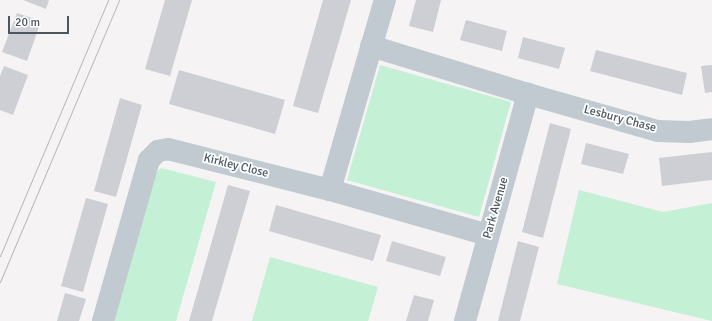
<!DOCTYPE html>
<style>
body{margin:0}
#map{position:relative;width:712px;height:321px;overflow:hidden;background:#f5f3f3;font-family:Signika,sans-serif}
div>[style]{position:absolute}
.green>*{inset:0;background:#c4f0d6}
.building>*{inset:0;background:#cdcfd5}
.minor>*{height:22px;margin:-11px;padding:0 11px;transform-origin:11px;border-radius:11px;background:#c1cad1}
.tram>*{height:1px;margin:-0.5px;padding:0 0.5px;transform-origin:0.5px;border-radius:0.5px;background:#b5b8bd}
span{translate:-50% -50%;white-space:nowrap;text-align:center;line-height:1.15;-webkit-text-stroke:3.5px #fff;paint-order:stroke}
.street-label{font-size:12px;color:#4b5660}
.scale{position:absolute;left:8px;top:16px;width:61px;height:18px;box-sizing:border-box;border:2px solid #4b5660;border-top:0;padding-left:5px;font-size:12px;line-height:14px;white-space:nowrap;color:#4b5660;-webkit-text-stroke:3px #fff;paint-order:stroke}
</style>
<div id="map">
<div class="green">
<i style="clip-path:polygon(380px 65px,511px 102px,479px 217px,347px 180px)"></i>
<i style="clip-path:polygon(161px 168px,216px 182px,176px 321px,112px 321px,155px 173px)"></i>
<i style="clip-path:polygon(579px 190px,663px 212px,712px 203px,712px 321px,557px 284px)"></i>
<i style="clip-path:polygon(270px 257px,378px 287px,368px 321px,252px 321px)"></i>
</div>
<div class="building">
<i style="clip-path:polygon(23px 0,49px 0,46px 9px)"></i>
<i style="clip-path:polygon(165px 0,192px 0,170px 76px,145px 69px)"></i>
<i style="clip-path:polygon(323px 0,351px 0,318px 113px,293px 106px)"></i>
<i style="clip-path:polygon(416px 0,441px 0,433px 32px,409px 26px)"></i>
<i style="clip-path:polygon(17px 13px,41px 21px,27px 61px,2px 52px)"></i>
<i style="clip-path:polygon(466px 20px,507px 31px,502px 51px,460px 40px)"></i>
<i style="clip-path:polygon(523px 37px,565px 48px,559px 69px,518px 58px)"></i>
<i style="clip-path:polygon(596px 50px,687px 73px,682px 95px,590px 71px)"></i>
<i style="clip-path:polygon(712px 65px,712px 92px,705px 93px,701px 66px)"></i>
<i style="clip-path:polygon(4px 66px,28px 75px,13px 115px,0 110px,0 76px)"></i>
<i style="clip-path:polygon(179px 70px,285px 100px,275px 134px,169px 104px)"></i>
<i style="clip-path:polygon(120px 98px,142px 105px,116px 197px,94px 191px)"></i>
<i style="clip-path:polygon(550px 123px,571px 129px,543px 238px,522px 232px)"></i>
<i style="clip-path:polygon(586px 143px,629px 154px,623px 174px,581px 164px)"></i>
<i style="clip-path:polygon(712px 152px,712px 180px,662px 186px,659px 158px)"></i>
<i style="clip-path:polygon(228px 185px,250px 191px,212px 321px,189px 321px)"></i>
<i style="clip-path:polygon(86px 198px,108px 204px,83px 292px,61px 286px)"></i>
<i style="clip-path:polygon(276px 205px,381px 235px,373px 261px,269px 231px)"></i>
<i style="clip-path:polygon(392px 241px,446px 257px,440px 276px,386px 261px)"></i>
<i style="clip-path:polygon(518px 241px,539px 247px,520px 321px,498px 321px)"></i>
<i style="clip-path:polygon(65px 293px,86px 299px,79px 321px,57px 321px)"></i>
<i style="clip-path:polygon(414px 295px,434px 300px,428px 321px,406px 321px)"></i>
</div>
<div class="minor">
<i style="left:371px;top:46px;width:164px;rotate:17deg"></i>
<i style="left:528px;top:94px;width:135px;rotate:15.9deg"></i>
<i style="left:658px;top:131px;width:31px;rotate:2deg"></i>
<i style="left:689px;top:132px;width:23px;rotate:-7deg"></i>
<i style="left:330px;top:190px;width:198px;rotate:-73.9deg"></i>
<i style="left:103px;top:321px;width:167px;rotate:-74.1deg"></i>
<i style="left:149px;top:160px;width:13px;rotate:-45deg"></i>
<i style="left:158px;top:151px;width:10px;rotate:-11deg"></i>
<i style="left:168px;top:149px;width:167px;rotate:14.2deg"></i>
<i style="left:330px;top:190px;width:164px;rotate:15.9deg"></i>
<i style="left:465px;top:321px;width:236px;rotate:-74.5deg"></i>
</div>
<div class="tram">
<i style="left:0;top:256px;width:278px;rotate:-67.1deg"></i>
<i style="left:0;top:282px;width:306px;rotate:-67.1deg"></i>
</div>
<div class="street-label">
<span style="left:620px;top:119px;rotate:15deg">Lesbury Chase</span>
<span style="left:236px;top:166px;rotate:14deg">Kirkley Close</span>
<span style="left:496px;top:208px;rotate:-74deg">Park Avenue</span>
</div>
<div class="scale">20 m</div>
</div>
